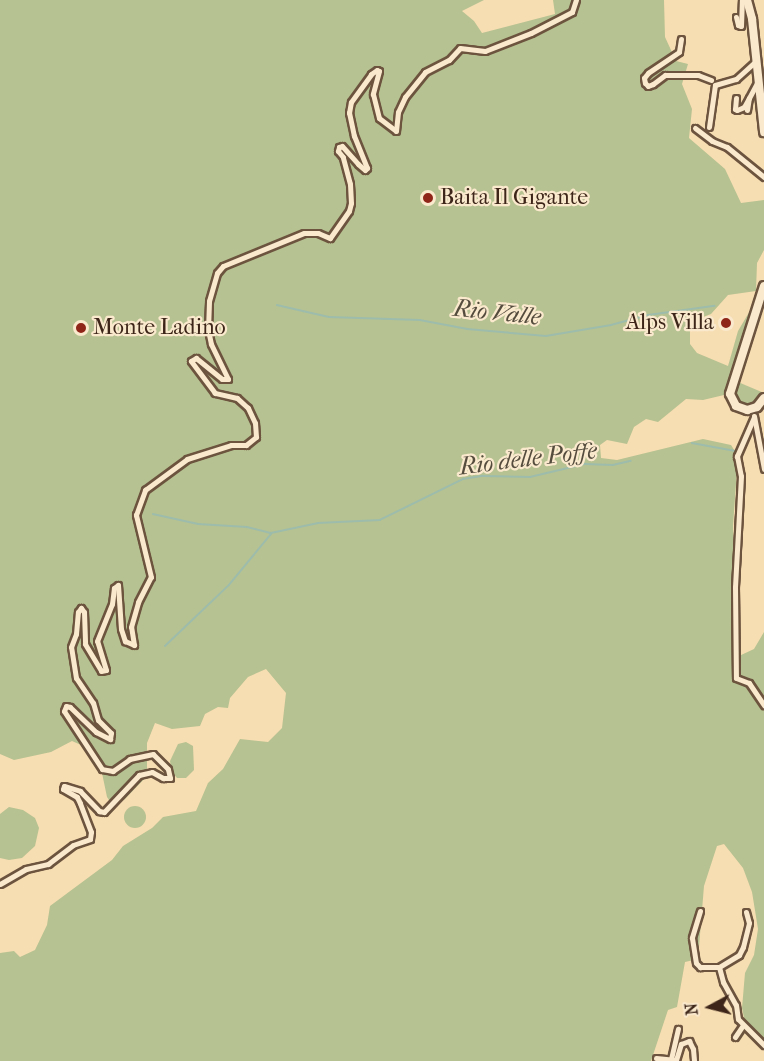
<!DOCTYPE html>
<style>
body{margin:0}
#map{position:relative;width:764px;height:1061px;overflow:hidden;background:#f7ddb2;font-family:"IM FELL French Canon",serif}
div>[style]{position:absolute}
.green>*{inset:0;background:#b6c291}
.round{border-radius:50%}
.stream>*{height:1.5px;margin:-0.75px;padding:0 0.75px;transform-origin:0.75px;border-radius:0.75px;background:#9dbcab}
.roads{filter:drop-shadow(2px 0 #6c543f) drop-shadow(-2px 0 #6c543f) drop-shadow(0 2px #6c543f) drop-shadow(0 -2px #6c543f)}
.street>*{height:5px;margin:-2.5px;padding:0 2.5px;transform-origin:2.5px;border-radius:2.5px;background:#fae9cd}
.secondary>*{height:8px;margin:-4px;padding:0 4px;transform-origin:4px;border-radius:4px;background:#fae9cd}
.dots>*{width:16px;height:16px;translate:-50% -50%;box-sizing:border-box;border:3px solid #fae9cd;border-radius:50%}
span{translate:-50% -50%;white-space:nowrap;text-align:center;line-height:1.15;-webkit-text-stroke:4.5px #fae9cd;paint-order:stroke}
.poi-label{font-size:22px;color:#3d2619}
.left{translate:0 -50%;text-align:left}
.right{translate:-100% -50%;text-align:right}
.water-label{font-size:24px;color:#554c3e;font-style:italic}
.north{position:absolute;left:680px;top:977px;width:60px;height:60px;-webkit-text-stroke:4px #fae9cd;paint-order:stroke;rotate:263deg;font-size:16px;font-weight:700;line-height:24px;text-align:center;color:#3d2619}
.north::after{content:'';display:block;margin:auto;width:21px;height:27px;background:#3d2619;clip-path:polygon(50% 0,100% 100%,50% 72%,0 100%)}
</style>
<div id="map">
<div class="green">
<i style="clip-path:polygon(0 0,484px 0,462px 11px,474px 21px,482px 33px,555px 14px,553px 0,664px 0,665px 37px,676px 61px,688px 64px,682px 84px,692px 109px,689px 138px,725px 169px,741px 203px,764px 200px,764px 250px,757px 263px,756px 291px,728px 295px,711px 314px,690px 322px,690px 344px,697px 353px,728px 366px,738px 331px,751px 309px,724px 395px,703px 400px,686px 399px,658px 422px,646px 419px,634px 427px,627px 444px,607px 440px,600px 445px,601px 458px,617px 460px,703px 439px,731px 445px,738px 456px,733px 526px,739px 656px,754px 649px,764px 632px,764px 1042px,745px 1022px,742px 1008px,745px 973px,754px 955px,758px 929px,752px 892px,743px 868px,724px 844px,717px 846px,704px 886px,698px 959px,685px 962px,677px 1007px,668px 1010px,651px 1061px,0 1061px,0 953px,14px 951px,20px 957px,35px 950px,47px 925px,50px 906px,112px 860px,123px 846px,152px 828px,163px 817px,196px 811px,208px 783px,223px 769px,240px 739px,268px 742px,282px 728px,286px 693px,266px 669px,248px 677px,230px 698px,228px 708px,218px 707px,205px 714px,200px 726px,172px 729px,155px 723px,147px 743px,147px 776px,124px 800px,111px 803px,107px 797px,102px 773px,81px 745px,72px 741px,51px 752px,14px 760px,0 754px)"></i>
<i style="clip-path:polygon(738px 382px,764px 393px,761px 398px,749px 406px,738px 402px,735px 390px)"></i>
<i style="clip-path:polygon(186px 742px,193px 746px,194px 770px,186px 778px,177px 778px,172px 772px,170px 761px,178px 744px)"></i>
<i class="round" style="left:124px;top:806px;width:22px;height:22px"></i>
<i style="clip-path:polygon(9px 807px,23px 810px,35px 818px,39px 828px,35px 846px,22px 858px,9px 860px,0 858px,0 814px)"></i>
</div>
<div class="stream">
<i style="left:277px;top:305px;width:53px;rotate:13deg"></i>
<i style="left:329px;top:317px;width:91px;rotate:1.9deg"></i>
<i style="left:420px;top:320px;width:48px;rotate:10.8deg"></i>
<i style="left:467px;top:329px;width:79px;rotate:5.1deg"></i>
<i style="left:546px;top:336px;width:66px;rotate:-9.6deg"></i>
<i style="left:611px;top:325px;width:38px;rotate:-15deg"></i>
<i style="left:648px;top:315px;width:67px;rotate:-7.8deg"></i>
<i style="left:692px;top:443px;width:44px;rotate:10.5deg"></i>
<i style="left:153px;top:514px;width:46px;rotate:12.5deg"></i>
<i style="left:198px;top:524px;width:49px;rotate:3.5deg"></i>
<i style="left:247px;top:527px;width:25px;rotate:14deg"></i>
<i style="left:271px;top:533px;width:48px;rotate:-12deg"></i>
<i style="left:318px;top:523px;width:62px;rotate:-2.8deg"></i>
<i style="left:380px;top:520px;width:93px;rotate:-26.3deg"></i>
<i style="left:463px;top:479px;width:20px;rotate:-9deg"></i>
<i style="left:483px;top:476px;width:47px;rotate:1.2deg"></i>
<i style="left:530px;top:477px;width:57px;rotate:-13.3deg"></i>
<i style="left:585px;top:464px;width:28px;rotate:2deg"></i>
<i style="left:613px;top:465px;width:18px;rotate:-13deg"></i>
<i style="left:165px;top:646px;width:88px;rotate:-43.6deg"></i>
<i style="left:229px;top:585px;width:66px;rotate:-50.5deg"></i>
</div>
<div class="roads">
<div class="street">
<i style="left:736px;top:17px;width:8px;rotate:76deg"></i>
<i style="left:738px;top:25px;width:3px;rotate:18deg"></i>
<i style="left:741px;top:26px;width:26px;rotate:-88deg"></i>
<i style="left:681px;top:39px;width:13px;rotate:99deg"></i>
<i style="left:679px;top:52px;width:37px;rotate:146deg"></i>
<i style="left:648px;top:73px;width:6px;rotate:129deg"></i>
<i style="left:644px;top:78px;width:5px;rotate:79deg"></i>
<i style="left:645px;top:83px;width:4px;rotate:45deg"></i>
<i style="left:648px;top:86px;width:5px;rotate:-22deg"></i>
<i style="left:653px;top:84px;width:15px;rotate:-37deg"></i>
<i style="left:665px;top:75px;width:33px"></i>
<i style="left:698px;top:75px;width:14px;rotate:21deg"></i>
<i style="left:736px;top:98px;width:11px;rotate:95deg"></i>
<i style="left:735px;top:109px;width:2px;rotate:27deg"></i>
<i style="left:737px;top:110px;width:8px;rotate:-23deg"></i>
<i style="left:744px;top:107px;width:10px;rotate:-61deg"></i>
<i style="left:747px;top:110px;width:12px;rotate:-81deg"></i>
<i style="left:749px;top:98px;width:19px;rotate:-62deg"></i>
<i style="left:709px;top:127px;width:42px;rotate:-81.9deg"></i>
<i style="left:715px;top:85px;width:22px;rotate:-16deg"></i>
<i style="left:736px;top:79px;width:27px;rotate:-42deg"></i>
<i style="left:695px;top:128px;width:21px;rotate:37deg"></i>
<i style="left:712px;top:141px;width:16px;rotate:22deg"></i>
<i style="left:727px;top:147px;width:48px;rotate:39deg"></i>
<i style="left:754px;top:416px;width:54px;rotate:79.3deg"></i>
<i style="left:754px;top:417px;width:43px;rotate:113.6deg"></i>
<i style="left:737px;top:456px;width:20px;rotate:79deg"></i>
<i style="left:741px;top:476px;width:111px;rotate:93.1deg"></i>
<i style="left:735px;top:587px;width:91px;rotate:89.4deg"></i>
<i style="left:736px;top:678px;width:14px;rotate:21deg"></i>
<i style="left:749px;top:683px;width:27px;rotate:56deg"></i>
<i style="left:118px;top:585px;width:44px;rotate:86.1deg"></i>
<i style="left:121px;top:629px;width:13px;rotate:72deg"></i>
<i style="left:125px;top:641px;width:10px;rotate:24deg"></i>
<i style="left:134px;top:645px;width:18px;rotate:-99deg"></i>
<i style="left:131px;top:627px;width:26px;rotate:-74deg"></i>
<i style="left:138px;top:602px;width:28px;rotate:-63deg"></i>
<i style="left:151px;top:577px;width:64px;rotate:-103.6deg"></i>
<i style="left:136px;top:515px;width:27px;rotate:-70deg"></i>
<i style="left:145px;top:490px;width:52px;rotate:-36.4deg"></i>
<i style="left:187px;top:459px;width:46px;rotate:-17.7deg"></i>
<i style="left:231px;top:445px;width:15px"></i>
<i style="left:246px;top:445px;width:13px;rotate:-39deg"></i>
<i style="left:256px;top:437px;width:14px;rotate:-94deg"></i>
<i style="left:255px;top:423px;width:17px;rotate:-115deg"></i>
<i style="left:248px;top:408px;width:15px;rotate:-138deg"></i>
<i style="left:237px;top:398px;width:23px;rotate:-167deg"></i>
<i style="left:215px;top:393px;width:40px;rotate:-127deg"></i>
<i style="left:191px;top:361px;width:6px;rotate:-31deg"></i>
<i style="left:196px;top:358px;width:33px;rotate:39deg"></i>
<i style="left:222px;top:379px;width:6px"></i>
<i style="left:228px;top:379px;width:39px;rotate:-116deg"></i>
<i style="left:211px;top:344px;width:14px;rotate:-102deg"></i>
<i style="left:208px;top:330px;width:29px;rotate:-88deg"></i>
<i style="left:209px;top:301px;width:29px;rotate:-74deg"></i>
<i style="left:217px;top:273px;width:9px;rotate:-49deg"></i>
<i style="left:223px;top:266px;width:87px;rotate:-22.2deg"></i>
<i style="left:304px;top:233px;width:14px"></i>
<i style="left:318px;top:233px;width:13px;rotate:23deg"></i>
<i style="left:330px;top:238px;width:33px;rotate:-55deg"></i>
<i style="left:349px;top:211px;width:8px;rotate:-76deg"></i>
<i style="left:351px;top:203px;width:19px;rotate:-93deg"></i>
<i style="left:350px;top:184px;width:28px;rotate:-105deg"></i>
<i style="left:343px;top:157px;width:8px;rotate:-130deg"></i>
<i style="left:338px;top:151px;width:4px;rotate:-76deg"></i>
<i style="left:339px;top:147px;width:3px;rotate:-18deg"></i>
<i style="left:342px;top:146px;width:24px;rotate:48deg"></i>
<i style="left:358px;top:164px;width:9px;rotate:41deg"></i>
<i style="left:365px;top:170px;width:3px;rotate:-45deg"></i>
<i style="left:367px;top:168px;width:35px;rotate:-112deg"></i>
<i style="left:354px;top:136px;width:24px;rotate:-102deg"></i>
<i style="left:349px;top:113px;width:11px;rotate:-80deg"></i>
<i style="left:351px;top:102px;width:34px;rotate:-54deg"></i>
<i style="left:371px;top:74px;width:7px;rotate:-34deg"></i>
<i style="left:377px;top:70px;width:2px;rotate:27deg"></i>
<i style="left:379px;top:71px;width:24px;rotate:105deg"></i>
<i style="left:373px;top:94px;width:25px;rotate:76deg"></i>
<i style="left:379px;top:118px;width:21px;rotate:37deg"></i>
<i style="left:396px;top:131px;width:19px;rotate:-84deg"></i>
<i style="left:398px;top:112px;width:17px;rotate:-65deg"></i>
<i style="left:405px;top:97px;width:32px;rotate:-51deg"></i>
<i style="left:425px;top:72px;width:27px;rotate:-27deg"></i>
<i style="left:449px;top:60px;width:16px;rotate:-47deg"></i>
<i style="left:460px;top:48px;width:25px;rotate:7deg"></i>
<i style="left:485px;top:51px;width:49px;rotate:-21.4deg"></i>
<i style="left:531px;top:33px;width:46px;rotate:-27.1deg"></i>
<i style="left:572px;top:12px;width:13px;rotate:-72deg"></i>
<i style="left:0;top:884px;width:30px;rotate:-30deg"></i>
<i style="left:26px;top:869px;width:23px;rotate:-13deg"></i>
<i style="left:48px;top:864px;width:31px;rotate:-37deg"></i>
<i style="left:73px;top:845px;width:18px;rotate:-19deg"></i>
<i style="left:90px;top:839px;width:7px;rotate:-82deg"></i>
<i style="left:91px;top:832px;width:31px;rotate:-111deg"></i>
<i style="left:80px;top:803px;width:7px;rotate:-117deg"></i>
<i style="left:77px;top:797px;width:16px;rotate:-150deg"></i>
<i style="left:63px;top:789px;width:3px;rotate:-72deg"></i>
<i style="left:64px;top:786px;width:17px;rotate:17deg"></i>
<i style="left:80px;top:791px;width:28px;rotate:46deg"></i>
<i style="left:99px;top:811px;width:5px;rotate:11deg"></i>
<i style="left:104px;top:812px;width:51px;rotate:-46.6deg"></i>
<i style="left:139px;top:775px;width:13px;rotate:-13deg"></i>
<i style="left:152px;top:772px;width:13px;rotate:29deg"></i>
<i style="left:163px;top:778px;width:7px"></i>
<i style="left:170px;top:778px;width:9px;rotate:-103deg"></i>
<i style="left:168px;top:769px;width:21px;rotate:-135deg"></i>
<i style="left:153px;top:754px;width:24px;rotate:168deg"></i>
<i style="left:130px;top:759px;width:21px;rotate:145deg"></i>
<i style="left:113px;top:771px;width:11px;rotate:-170deg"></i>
<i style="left:102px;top:769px;width:69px;rotate:-123.2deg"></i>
<i style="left:64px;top:711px;width:5px;rotate:-68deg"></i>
<i style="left:66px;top:706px;width:4px;rotate:14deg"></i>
<i style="left:70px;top:707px;width:36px;rotate:44deg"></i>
<i style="left:96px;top:732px;width:16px;rotate:27deg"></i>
<i style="left:110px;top:739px;width:6px;rotate:-81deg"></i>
<i style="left:111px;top:733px;width:18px;rotate:-135deg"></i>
<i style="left:98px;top:720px;width:18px;rotate:-106deg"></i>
<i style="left:93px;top:703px;width:30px;rotate:-124deg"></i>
<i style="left:76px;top:678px;width:31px;rotate:-99deg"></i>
<i style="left:71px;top:647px;width:14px;rotate:-69deg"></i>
<i style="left:76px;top:634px;width:22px;rotate:-85deg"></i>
<i style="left:78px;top:612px;width:5px;rotate:-53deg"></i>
<i style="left:81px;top:608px;width:5px;rotate:53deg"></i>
<i style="left:84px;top:612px;width:32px;rotate:88deg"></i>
<i style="left:85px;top:644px;width:31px;rotate:59deg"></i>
<i style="left:101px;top:671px;width:5px;rotate:-11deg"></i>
<i style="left:106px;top:670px;width:30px;rotate:-107deg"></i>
<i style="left:97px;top:641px;width:40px;rotate:-68deg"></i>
<i style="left:112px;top:604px;width:16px;rotate:-83deg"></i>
<i style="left:114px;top:588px;width:5px;rotate:-37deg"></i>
<i style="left:700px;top:911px;width:28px;rotate:107deg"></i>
<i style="left:692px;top:938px;width:25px;rotate:81deg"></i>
<i style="left:696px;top:963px;width:6px;rotate:45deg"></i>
<i style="left:700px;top:967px;width:19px"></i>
<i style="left:746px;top:912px;width:11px;rotate:75deg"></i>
<i style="left:749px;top:923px;width:25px;rotate:104deg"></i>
<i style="left:743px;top:947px;width:9px;rotate:117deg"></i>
<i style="left:739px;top:955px;width:23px;rotate:149deg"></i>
<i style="left:719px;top:967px;width:16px;rotate:75deg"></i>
<i style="left:723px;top:982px;width:26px;rotate:61deg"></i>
<i style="left:736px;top:1005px;width:14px;rotate:82deg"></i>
<i style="left:738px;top:1019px;width:37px;rotate:45deg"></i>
<i style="left:735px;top:1037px;width:14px;rotate:-56deg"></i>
<i style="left:656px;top:1058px;width:20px;rotate:6deg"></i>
<i style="left:676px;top:1060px;width:17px;rotate:-73deg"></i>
<i style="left:681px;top:1044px;width:9px;rotate:-21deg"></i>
<i style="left:689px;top:1041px;width:9px;rotate:63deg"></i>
<i style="left:693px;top:1049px;width:12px;rotate:85deg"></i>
<i style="left:671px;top:1059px;width:31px;rotate:-77deg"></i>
</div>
<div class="secondary">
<i style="left:747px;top:0;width:20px;rotate:75deg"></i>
<i style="left:752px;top:19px;width:114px;rotate:83.9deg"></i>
<i style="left:764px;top:286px;width:113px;rotate:107.5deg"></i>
<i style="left:730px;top:394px;width:13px;rotate:63deg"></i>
<i style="left:736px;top:406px;width:12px;rotate:20deg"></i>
<i style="left:747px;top:410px;width:10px;rotate:-17deg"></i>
<i style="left:757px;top:407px;width:11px;rotate:-52deg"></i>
</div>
</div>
<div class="dots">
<i style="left:428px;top:198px;background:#8f2418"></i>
<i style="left:726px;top:323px;background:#8f2418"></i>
<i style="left:81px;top:328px;background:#8f2418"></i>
</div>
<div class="poi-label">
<span class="left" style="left:440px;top:198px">Baita Il Gigante</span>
<span class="right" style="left:714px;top:323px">Alps Villa</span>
<span class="left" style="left:93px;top:328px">Monte Ladino</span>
</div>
<div class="water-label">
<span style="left:497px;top:313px;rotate:6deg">Rio Valle</span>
<span style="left:528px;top:459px;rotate:-7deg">Rio delle Poffe</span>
</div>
<div class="north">N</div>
</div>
